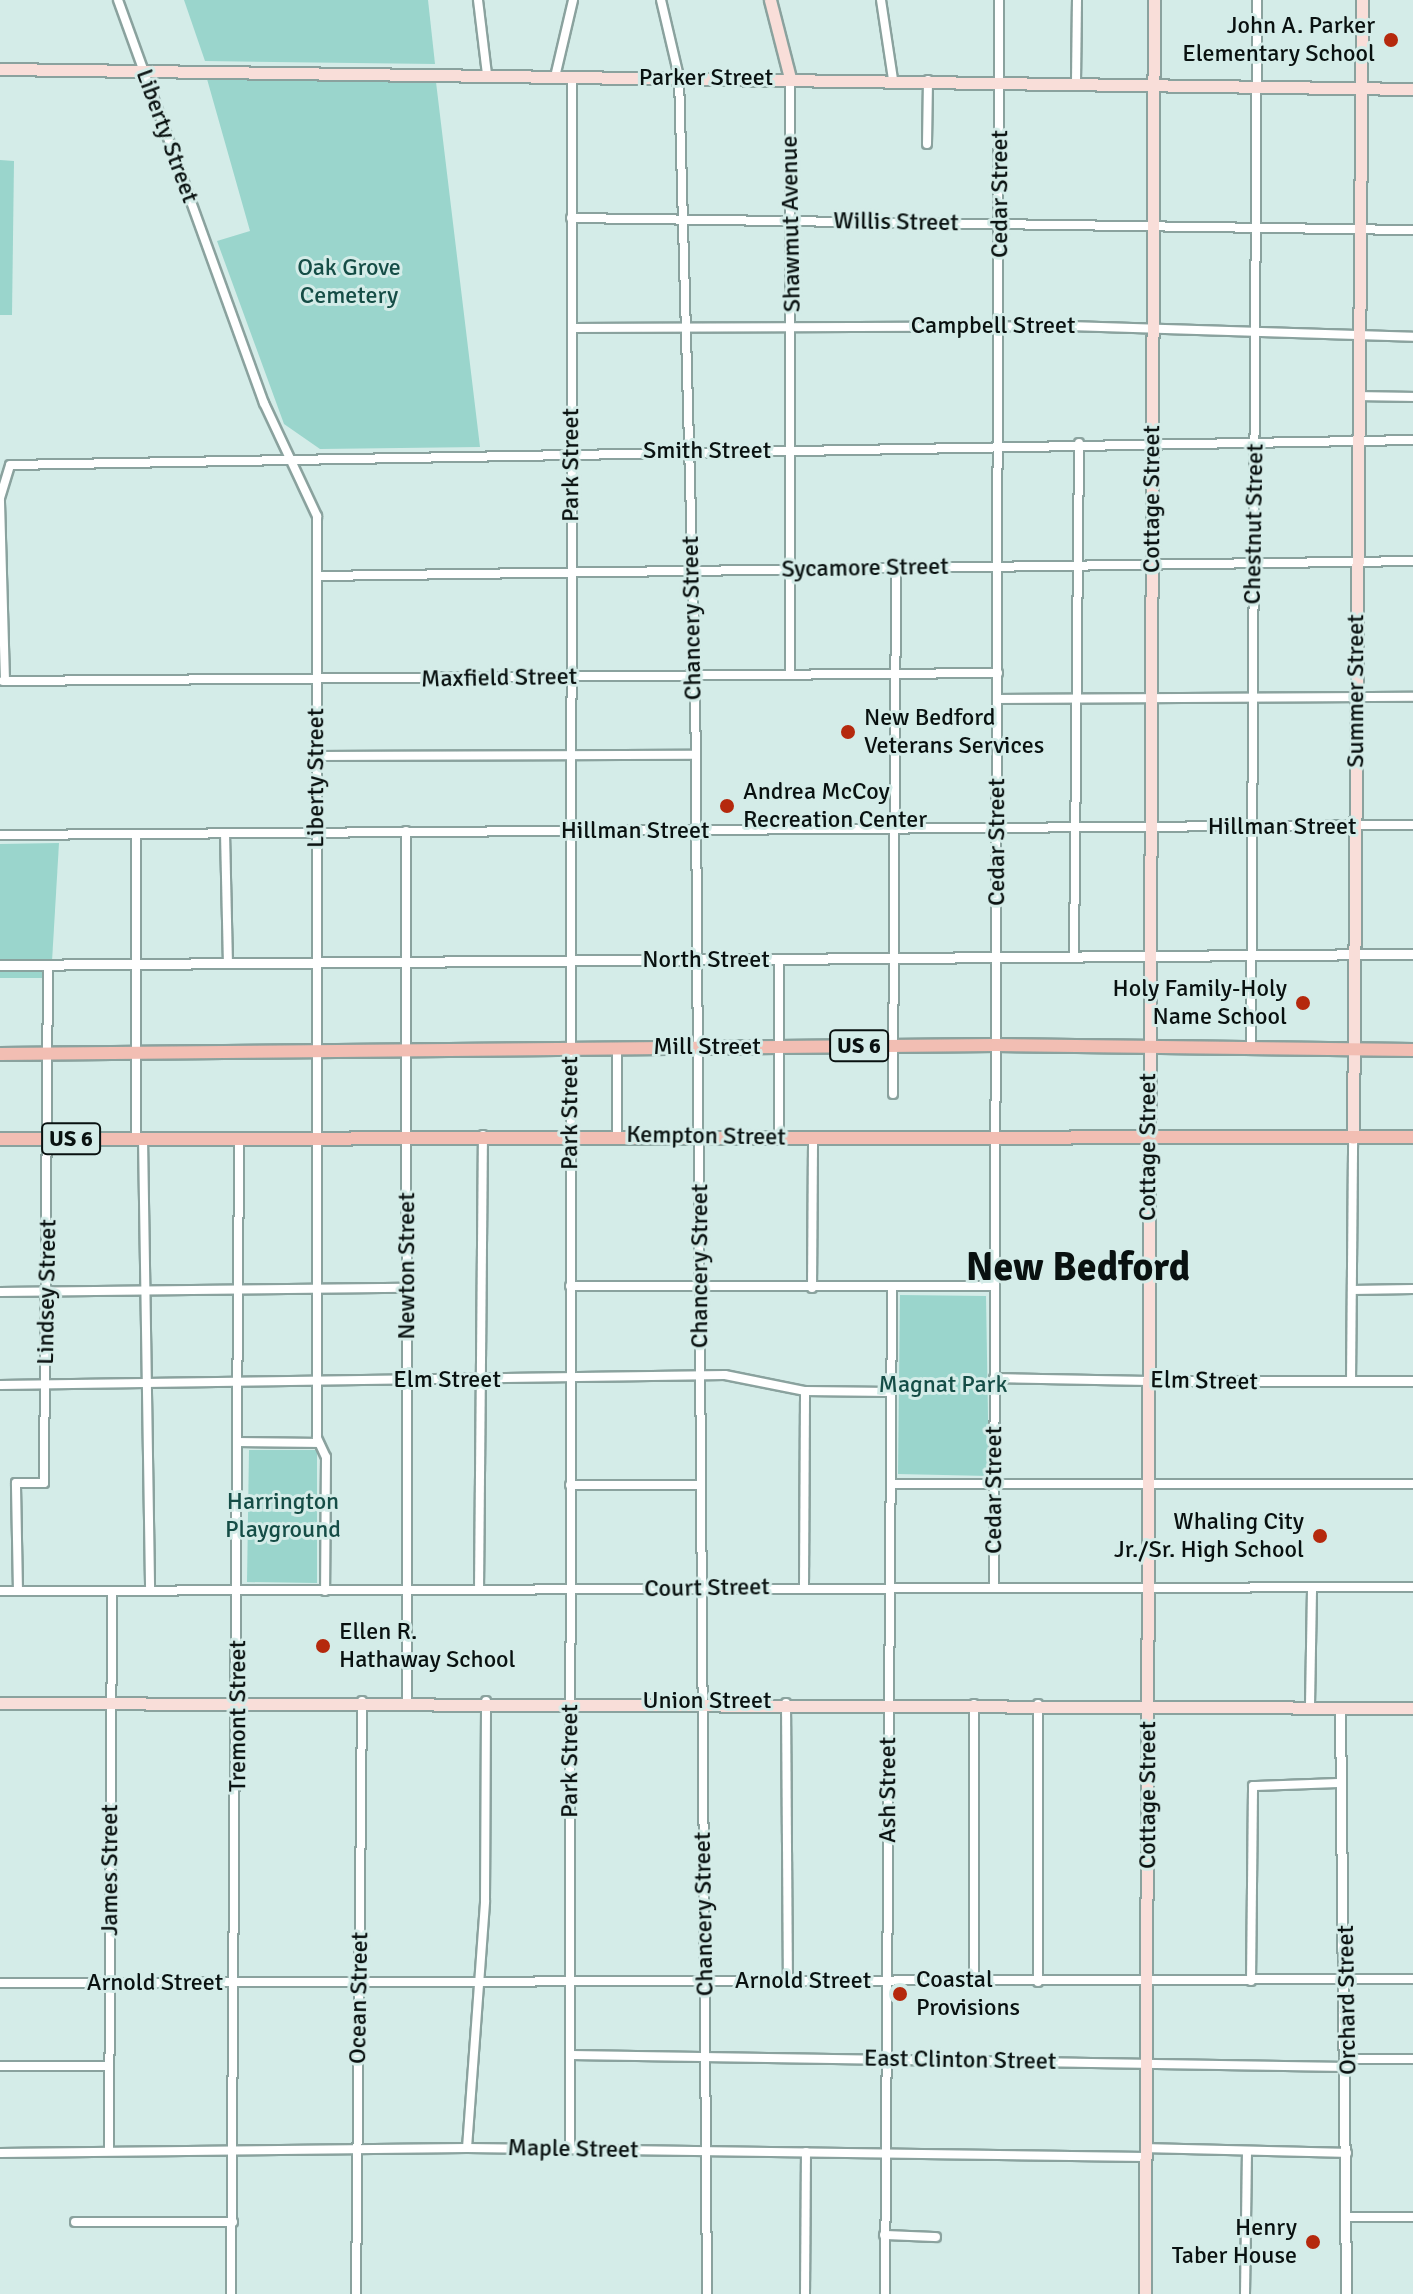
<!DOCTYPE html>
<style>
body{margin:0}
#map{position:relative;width:1413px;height:2294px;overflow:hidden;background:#d4ece8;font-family:Signika,sans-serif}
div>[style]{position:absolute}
.green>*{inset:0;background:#9ad5cc}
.roads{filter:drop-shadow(2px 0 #8aa29e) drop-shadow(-2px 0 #8aa29e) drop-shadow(0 2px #8aa29e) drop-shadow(0 -2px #8aa29e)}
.minor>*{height:8px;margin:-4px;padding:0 4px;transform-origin:4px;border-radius:4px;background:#fff}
.tertiary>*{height:9px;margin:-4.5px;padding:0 4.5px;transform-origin:4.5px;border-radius:4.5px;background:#fff}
.secondary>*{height:11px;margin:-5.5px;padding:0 5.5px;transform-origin:5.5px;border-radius:5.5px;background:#f9ded9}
.primary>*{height:12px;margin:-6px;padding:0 6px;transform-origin:6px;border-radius:6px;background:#f2beb3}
.dots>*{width:22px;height:22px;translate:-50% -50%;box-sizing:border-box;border:4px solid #d4ece8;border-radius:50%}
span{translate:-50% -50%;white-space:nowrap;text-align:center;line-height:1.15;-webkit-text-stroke:6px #d4ece8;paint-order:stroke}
.shield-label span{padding:2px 6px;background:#d4ece8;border:2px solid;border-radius:6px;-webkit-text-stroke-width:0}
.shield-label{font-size:22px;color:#091110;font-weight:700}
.poi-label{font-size:24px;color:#091110}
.right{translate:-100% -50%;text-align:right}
.left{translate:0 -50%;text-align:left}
.street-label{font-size:24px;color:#091110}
.park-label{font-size:24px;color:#154d46}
.town-label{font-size:40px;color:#091110;font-weight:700}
</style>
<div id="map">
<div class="green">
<i style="clip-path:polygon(184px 0,428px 0,435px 64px,205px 61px)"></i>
<i style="clip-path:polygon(207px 79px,436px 82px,480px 447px,320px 449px,284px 424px,217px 241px,250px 231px)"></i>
<i style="clip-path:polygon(0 160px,14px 161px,12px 315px,0 315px)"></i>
<i style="clip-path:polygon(59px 843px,51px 978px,0 978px,0 844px)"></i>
<i style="clip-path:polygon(900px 1295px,986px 1296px,989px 1476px,898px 1474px)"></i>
<i style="clip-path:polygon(249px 1450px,317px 1450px,317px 1583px,247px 1582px)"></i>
</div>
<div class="roads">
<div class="minor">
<i style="left:118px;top:0;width:429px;rotate:70.1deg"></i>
<i style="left:264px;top:403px;width:125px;rotate:64.9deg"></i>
<i style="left:317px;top:516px;width:922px;rotate:90deg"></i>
<i style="left:317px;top:1438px;width:21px;rotate:65deg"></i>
<i style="left:326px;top:1457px;width:134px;rotate:90.4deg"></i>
<i style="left:478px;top:0;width:75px;rotate:83.1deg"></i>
<i style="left:661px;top:0;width:79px;rotate:76.8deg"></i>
<i style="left:679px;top:77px;width:586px;rotate:88.44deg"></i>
<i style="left:695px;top:663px;width:1631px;rotate:89.58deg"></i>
<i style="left:881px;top:0;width:80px;rotate:81.4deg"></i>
<i style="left:555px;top:77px;width:79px;rotate:-76.8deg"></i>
<i style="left:790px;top:78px;width:596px;rotate:90deg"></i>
<i style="left:1076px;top:81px;width:81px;rotate:-89.3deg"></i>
<i style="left:927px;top:144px;width:64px;rotate:-89.1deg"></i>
<i style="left:571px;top:218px;width:842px;rotate:0.82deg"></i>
<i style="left:572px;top:328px;width:496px;rotate:-0.2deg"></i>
<i style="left:1068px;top:326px;width:345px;rotate:1.8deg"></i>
<i style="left:1359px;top:396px;width:54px;rotate:1.1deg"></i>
<i style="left:317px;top:576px;width:1096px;rotate:-0.78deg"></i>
<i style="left:3px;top:681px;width:995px;rotate:-0.46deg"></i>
<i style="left:5px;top:681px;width:183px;rotate:-91.6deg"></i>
<i style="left:0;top:498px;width:34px;rotate:-73deg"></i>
<i style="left:10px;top:465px;width:1403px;rotate:-1.02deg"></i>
<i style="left:998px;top:699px;width:415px;rotate:-0.3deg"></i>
<i style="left:319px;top:756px;width:375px;rotate:-0.2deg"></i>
<i style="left:406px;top:831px;width:870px;rotate:89.93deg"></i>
<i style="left:225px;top:833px;width:130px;rotate:88.7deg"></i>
<i style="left:136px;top:834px;width:304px;rotate:90deg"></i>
<i style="left:0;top:835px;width:1413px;rotate:-0.41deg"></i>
<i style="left:1074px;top:957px;width:514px;rotate:-89.44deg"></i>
<i style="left:1251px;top:1047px;width:1047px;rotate:-89.67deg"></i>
<i style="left:617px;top:1048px;width:86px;rotate:90deg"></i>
<i style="left:893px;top:1094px;width:525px;rotate:-89.67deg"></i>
<i style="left:779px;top:1137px;width:178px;rotate:-90deg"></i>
<i style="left:143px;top:1138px;width:452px;rotate:89.1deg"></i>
<i style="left:570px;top:1286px;width:425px"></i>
<i style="left:812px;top:1288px;width:151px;rotate:-89.6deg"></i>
<i style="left:1352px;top:1290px;width:61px;rotate:-0.9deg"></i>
<i style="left:0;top:1292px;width:407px;rotate:-0.6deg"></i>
<i style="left:994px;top:1378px;width:155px;rotate:1.1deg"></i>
<i style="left:1351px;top:1381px;width:243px;rotate:-89.5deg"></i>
<i style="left:0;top:1385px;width:725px;rotate:-0.79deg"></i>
<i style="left:725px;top:1375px;width:82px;rotate:11.3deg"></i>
<i style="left:805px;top:1391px;width:86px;rotate:0.7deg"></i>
<i style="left:241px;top:1442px;width:77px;rotate:0.7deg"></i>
<i style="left:893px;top:1484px;width:520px"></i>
<i style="left:570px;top:1485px;width:129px"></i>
<i style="left:804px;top:1587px;width:196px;rotate:-89.7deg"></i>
<i style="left:994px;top:1587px;width:1587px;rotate:-89.82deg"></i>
<i style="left:479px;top:1589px;width:454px;rotate:-89.5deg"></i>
<i style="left:0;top:1591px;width:1413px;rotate:-0.16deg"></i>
<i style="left:18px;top:1591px;width:108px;rotate:-91.1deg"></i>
<i style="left:16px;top:1483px;width:28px"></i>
<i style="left:44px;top:1483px;width:518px;rotate:-89.56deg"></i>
<i style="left:786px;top:1703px;width:278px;rotate:89.6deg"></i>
<i style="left:1310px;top:1705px;width:117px;rotate:-89deg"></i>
<i style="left:1251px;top:1981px;width:195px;rotate:-89.4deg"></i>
<i style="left:1253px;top:1786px;width:88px;rotate:-2deg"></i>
<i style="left:974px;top:1982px;width:278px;rotate:-90deg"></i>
<i style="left:1038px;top:1982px;width:278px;rotate:-90deg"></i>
<i style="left:0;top:1983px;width:1413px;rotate:-0.16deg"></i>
<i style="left:571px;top:2055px;width:777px;rotate:0.88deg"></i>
<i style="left:1348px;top:2059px;width:65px"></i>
<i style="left:0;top:2066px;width:109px"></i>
<i style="left:467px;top:2148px;width:248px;rotate:-85.8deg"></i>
<i style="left:485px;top:1901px;width:200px;rotate:-89.7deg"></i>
<i style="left:1146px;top:2148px;width:201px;rotate:1.4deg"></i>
<i style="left:570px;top:2149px;width:2071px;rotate:-89.94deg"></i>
<i style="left:109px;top:2150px;width:559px;rotate:-89.69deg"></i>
<i style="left:0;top:2153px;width:467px;rotate:-0.6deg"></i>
<i style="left:467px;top:2148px;width:679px;rotate:0.76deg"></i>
<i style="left:1346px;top:2217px;width:67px"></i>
<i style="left:75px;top:2222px;width:158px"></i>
<i style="left:884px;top:2235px;width:52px;rotate:2.2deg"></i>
<i style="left:231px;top:2294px;width:1157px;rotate:-89.6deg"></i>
<i style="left:356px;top:2294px;width:593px;rotate:-89.42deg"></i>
<i style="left:805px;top:2294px;width:142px;rotate:-89.6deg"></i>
<i style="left:885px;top:2294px;width:1007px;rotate:-89.6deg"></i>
<i style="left:1245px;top:2294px;width:143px;rotate:-89.2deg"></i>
</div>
<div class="tertiary">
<i style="left:0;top:965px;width:1413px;rotate:-0.45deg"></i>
<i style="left:1149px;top:1381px;width:264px"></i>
<i style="left:1340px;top:1707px;width:587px;rotate:89.41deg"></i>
</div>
<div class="secondary">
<i style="left:770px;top:0;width:81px;rotate:75.6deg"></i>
<i style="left:0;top:69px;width:1413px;rotate:0.81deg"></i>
<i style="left:1353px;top:1138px;width:1138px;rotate:-89.55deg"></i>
<i style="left:0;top:1703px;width:1413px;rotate:0.2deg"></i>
<i style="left:1145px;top:2294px;width:2294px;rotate:-89.78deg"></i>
</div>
<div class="primary">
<i style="left:0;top:1054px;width:996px;rotate:-0.52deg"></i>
<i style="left:996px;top:1045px;width:417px;rotate:0.7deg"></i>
<i style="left:0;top:1139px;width:1413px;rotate:-0.08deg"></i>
</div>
</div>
<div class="dots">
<i style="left:1391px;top:40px;background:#b5290d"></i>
<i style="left:848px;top:732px;background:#b5290d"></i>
<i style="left:727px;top:806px;background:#b5290d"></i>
<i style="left:1303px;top:1003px;background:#b5290d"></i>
<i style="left:1320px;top:1536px;background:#b5290d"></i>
<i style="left:323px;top:1646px;background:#b5290d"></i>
<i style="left:900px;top:1994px;background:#b5290d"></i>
<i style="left:1313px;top:2242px;background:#b5290d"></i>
</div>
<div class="shield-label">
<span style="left:859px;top:1046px">US 6</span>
<span style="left:71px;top:1139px">US 6</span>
</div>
<div class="poi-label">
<span class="right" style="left:1375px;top:40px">John A. Parker<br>Elementary School</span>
<span class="left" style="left:864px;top:732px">New Bedford<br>Veterans Services</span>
<span class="left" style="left:743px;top:806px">Andrea McCoy<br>Recreation Center</span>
<span class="right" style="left:1287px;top:1003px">Holy Family-Holy<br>Name School</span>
<span class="right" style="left:1304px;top:1536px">Whaling City<br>Jr./Sr. High School</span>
<span class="left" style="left:339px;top:1646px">Ellen R.<br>Hathaway School</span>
<span class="left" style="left:916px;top:1994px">Coastal<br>Provisions</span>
<span class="right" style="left:1297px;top:2242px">Henry<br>Taber House</span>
</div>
<div class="street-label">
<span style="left:706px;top:78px">Parker Street</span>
<span style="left:167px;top:136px;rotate:70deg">Liberty Street</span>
<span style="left:1000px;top:194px;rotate:-90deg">Cedar Street</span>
<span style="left:896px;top:222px;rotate:1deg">Willis Street</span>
<span style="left:791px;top:224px;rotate:-91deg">Shawmut Avenue</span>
<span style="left:993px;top:326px">Campbell Street</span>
<span style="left:707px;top:451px">Smith Street</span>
<span style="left:571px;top:465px;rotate:-90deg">Park Street</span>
<span style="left:1152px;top:499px;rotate:-90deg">Cottage Street</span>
<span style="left:1254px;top:524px;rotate:-89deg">Chestnut Street</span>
<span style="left:865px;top:568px;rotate:-1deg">Sycamore Street</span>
<span style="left:692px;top:618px;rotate:-91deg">Chancery Street</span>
<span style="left:499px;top:678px;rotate:-1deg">Maxfield Street</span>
<span style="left:1356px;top:691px;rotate:-90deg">Summer Street</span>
<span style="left:316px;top:778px;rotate:-90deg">Liberty Street</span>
<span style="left:1282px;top:827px">Hillman Street</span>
<span style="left:635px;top:831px">Hillman Street</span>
<span style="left:997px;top:842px;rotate:-90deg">Cedar Street</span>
<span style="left:706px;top:960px">North Street</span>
<span style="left:707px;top:1047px">Mill Street</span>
<span style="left:570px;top:1113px;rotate:-90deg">Park Street</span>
<span style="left:706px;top:1136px;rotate:1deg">Kempton Street</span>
<span style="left:1148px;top:1147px;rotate:-90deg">Cottage Street</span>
<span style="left:407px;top:1266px;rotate:-90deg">Newton Street</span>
<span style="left:700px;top:1266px;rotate:-90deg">Chancery Street</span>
<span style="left:47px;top:1292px;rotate:-89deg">Lindsey Street</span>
<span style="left:447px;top:1380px">Elm Street</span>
<span style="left:1204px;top:1381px;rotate:1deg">Elm Street</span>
<span style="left:994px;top:1490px;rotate:-90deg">Cedar Street</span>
<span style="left:707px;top:1588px;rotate:-1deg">Court Street</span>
<span style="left:707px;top:1701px">Union Street</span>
<span style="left:238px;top:1716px;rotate:-90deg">Tremont Street</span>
<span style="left:570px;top:1761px;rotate:-90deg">Park Street</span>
<span style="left:888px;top:1790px;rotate:-90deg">Ash Street</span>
<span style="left:1148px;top:1795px;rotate:-90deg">Cottage Street</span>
<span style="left:110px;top:1870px;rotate:-90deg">James Street</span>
<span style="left:704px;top:1914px;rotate:-91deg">Chancery Street</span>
<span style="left:803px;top:1981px">Arnold Street</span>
<span style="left:155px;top:1983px">Arnold Street</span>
<span style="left:359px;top:1998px;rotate:-89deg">Ocean Street</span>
<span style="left:1347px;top:2000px;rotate:-91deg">Orchard Street</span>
<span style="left:960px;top:2060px;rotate:1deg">East Clinton Street</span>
<span style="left:573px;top:2149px;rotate:1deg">Maple Street</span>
</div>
<div class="park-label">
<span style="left:349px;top:282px">Oak Grove<br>Cemetery</span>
<span style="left:943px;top:1385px">Magnat Park</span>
<span style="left:283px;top:1516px">Harrington<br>Playground</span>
</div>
<div class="town-label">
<span style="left:1078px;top:1267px">New Bedford</span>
</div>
</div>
